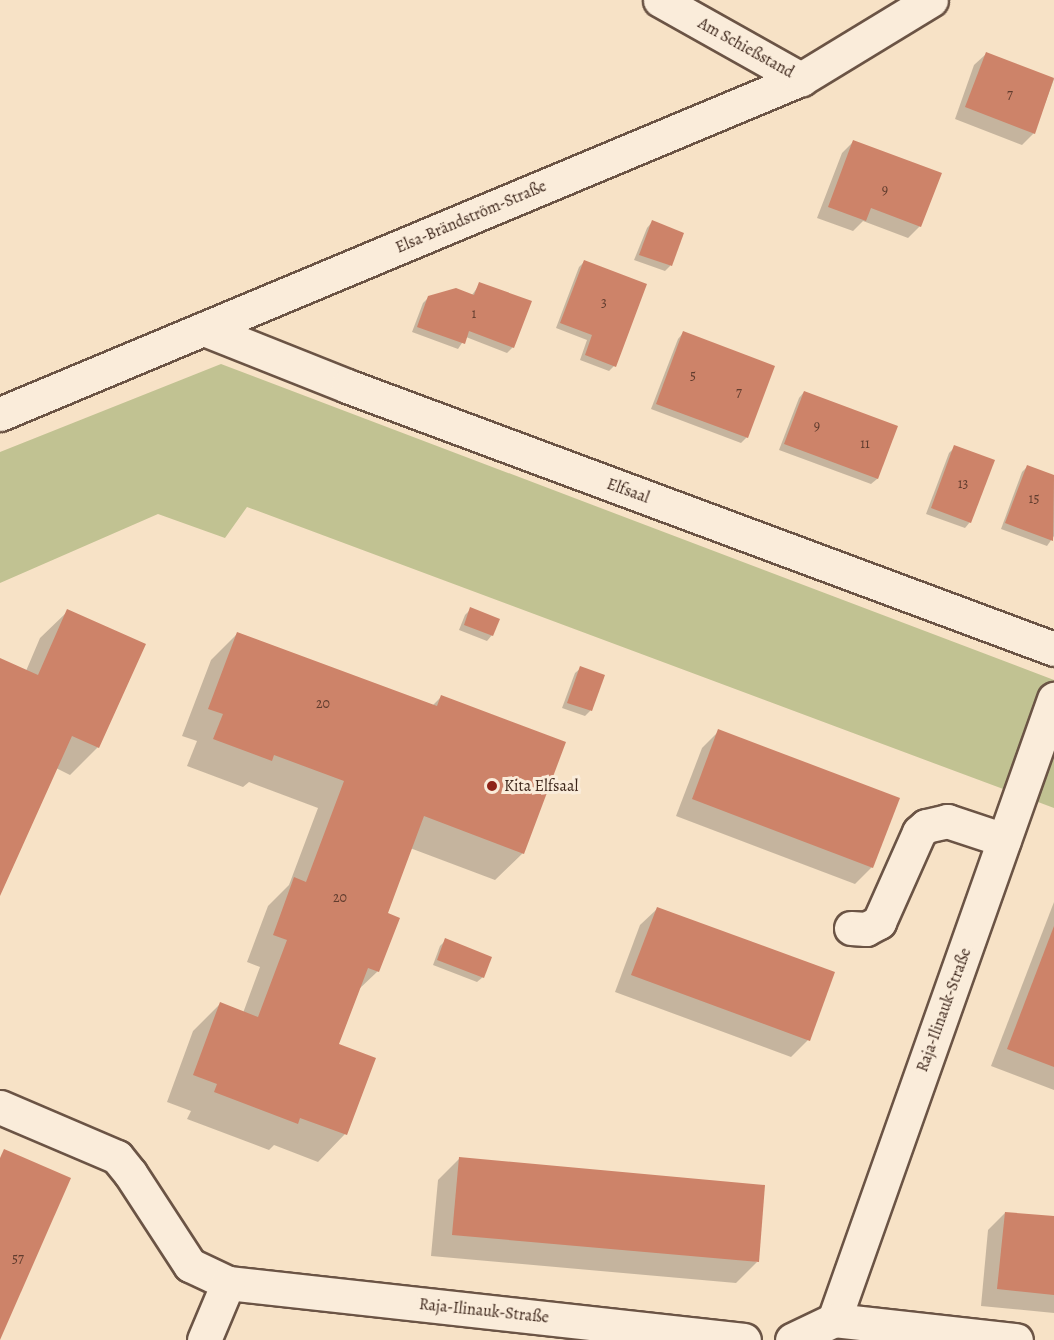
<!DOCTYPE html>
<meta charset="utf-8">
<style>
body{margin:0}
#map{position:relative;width:1054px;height:1340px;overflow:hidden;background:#f7e2c6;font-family:Alegreya,serif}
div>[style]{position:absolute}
.green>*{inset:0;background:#c1c292}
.shadow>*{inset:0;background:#0003}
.building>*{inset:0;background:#cd8369}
.roads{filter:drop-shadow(2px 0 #6b5445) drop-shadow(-2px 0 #6b5445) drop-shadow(0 2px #6b5445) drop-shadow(0 -2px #6b5445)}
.minor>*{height:33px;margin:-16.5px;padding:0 16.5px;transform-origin:16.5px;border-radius:16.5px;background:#faecda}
.dots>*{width:16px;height:16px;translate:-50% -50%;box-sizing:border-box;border:3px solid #faecda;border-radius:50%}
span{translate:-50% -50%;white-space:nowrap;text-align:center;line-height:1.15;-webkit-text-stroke:6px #faecda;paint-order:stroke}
.number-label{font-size:14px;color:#603c2e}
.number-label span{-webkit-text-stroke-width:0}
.street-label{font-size:16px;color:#3c251a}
.poi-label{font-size:16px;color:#3c251a}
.left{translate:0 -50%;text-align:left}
</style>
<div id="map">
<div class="green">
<i style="clip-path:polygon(221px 364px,1054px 680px,1054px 808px,247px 507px,225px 538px,158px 514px,0 583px,0 452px)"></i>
</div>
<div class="shadow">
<i style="clip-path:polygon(986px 54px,1054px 79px,1034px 133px,1022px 145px,955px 119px,974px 65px)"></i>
<i style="clip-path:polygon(853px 142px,920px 226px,908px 238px,863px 221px,853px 231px,817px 218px,842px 153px)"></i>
<i style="clip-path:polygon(652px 222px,682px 234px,670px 266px,665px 271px,634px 260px,647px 228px)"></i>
<i style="clip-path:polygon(584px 262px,614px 366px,609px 371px,580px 360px,587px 340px,556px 328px,579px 267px)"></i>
<i style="clip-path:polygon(480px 284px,513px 347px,507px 353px,466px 337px,458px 349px,412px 332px,423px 303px,429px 297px,472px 295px)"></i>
<i style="clip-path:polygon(683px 333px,747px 437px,741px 443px,651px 409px,678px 339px)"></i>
<i style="clip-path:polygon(804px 392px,897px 427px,877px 479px,871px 484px,779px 450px,799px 398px)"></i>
<i style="clip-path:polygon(955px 447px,970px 522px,965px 528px,926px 514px,949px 453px)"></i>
<i style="clip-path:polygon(1027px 467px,1054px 477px,1054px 536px,1047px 546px,1001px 529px,1022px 472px)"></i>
<i style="clip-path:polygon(471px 609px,492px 635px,487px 641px,459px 630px,465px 615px)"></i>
<i style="clip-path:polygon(68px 611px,144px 645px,98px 747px,70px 775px,56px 768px,0 892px,0 660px,26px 671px,40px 638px)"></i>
<i style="clip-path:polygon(238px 633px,432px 706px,441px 697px,523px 853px,495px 880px,410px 848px,386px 914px,378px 971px,357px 991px,337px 1045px,345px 1134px,318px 1162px,274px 1145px,269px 1150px,187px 1119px,191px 1111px,167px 1102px,193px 1031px,220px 1004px,243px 1013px,260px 967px,247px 962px,268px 906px,289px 885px,318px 808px,249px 782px,243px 787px,187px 766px,197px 741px,182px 736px,211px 660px)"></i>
<i style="clip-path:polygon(581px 668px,603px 676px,590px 711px,585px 716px,562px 708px,575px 673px)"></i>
<i style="clip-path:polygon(719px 731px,872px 867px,855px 884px,676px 816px,702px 748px)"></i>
<i style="clip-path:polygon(1054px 902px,1054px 1090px,991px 1066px)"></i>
<i style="clip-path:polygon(657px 909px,808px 1040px,791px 1057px,615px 992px,640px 925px)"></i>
<i style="clip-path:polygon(446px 940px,483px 977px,477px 982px,433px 965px,440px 946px)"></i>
<i style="clip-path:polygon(459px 1159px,757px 1262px,736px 1283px,431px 1256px,438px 1180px)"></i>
<i style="clip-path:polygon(1005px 1213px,1054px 1218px,1054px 1313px,981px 1306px,988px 1230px)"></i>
</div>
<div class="building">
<i style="clip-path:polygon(986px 52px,1054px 78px,1035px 134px,965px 107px)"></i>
<i style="clip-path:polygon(853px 140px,942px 173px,921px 227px,871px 208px,866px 221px,828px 207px)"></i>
<i style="clip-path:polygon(652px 220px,684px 233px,672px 266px,639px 255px)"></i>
<i style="clip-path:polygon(584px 260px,647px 284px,616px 367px,585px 355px,592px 335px,560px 323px)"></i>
<i style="clip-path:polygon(479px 282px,532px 301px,514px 348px,469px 331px,465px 344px,417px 327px,428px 296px,456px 288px,474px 295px)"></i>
<i style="clip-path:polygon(683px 331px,775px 366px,748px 438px,656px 404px)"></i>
<i style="clip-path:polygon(804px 391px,898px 426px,878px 479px,784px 444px)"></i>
<i style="clip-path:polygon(954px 445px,995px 460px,971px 523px,931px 508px)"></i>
<i style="clip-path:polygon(1027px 465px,1054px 475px,1053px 541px,1005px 523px)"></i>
<i style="clip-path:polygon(470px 607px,500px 619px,493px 636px,464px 625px)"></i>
<i style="clip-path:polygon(67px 609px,146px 644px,99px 748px,72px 736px,0 896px,0 658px,38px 675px)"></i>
<i style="clip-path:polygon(237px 632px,437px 706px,441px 695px,566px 742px,524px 854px,424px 816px,388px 913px,400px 918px,379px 972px,368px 968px,339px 1044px,376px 1058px,347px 1135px,300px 1118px,298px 1124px,214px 1092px,217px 1084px,193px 1075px,220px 1002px,258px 1017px,287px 940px,273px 935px,294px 877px,306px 882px,344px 781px,274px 755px,272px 761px,213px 739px,223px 714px,208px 709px)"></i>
<i style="clip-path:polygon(580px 666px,605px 675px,592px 711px,567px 703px)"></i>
<i style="clip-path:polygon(718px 729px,900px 798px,873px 868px,692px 799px)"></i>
<i style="clip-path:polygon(657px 907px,835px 972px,810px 1041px,631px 975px)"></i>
<i style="clip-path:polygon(1054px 926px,1054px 1067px,1007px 1049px)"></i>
<i style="clip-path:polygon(445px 938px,492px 957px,484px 978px,437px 960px)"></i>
<i style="clip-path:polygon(4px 1149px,71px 1178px,0 1340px,0 1158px)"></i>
<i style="clip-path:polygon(459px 1157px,765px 1185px,759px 1262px,452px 1235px)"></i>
<i style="clip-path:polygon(1005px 1212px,1054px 1216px,1054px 1295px,997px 1289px)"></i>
</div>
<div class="roads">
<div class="minor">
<i style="left:660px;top:0;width:162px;rotate:29.3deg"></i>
<i style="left:204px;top:329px;width:154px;rotate:21.7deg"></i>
<i style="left:347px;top:386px;width:754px;rotate:20.4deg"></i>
<i style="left:0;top:414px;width:868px;rotate:-22.7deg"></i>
<i style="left:801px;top:79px;width:152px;rotate:-31.3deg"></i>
<i style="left:851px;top:928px;width:15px;rotate:4deg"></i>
<i style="left:866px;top:929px;width:15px;rotate:-28deg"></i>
<i style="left:879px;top:922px;width:98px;rotate:-66deg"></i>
<i style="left:919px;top:832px;width:9px;rotate:-41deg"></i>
<i style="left:926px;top:826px;width:22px;rotate:-13deg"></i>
<i style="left:947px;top:821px;width:60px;rotate:18.4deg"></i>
<i style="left:0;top:1107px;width:127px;rotate:23.1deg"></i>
<i style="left:117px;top:1157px;width:21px;rotate:51deg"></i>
<i style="left:130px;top:1173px;width:110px;rotate:56.9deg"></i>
<i style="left:190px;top:1265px;width:42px;rotate:25.3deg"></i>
<i style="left:228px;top:1283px;width:519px;rotate:6.3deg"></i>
<i style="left:834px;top:1320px;width:659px;rotate:-70.49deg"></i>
<i style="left:204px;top:1340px;width:62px;rotate:-67.2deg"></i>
<i style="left:792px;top:1340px;width:47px;rotate:-25.5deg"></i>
<i style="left:834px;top:1320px;width:183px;rotate:6.3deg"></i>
</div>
</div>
<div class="dots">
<i style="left:492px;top:786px;background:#8f2418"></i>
</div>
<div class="number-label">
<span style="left:1010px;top:95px">7</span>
<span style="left:885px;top:190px">9</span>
<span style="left:604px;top:303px">3</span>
<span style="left:474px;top:314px">1</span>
<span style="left:693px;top:376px">5</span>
<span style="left:739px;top:393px">7</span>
<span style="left:817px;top:426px">9</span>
<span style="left:865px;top:444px">11</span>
<span style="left:963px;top:484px">13</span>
<span style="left:1034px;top:499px">15</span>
<span style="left:323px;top:704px">20</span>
<span style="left:340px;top:898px">20</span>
<span style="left:18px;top:1259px">57</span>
</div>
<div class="street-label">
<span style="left:746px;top:48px;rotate:29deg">Am Schießstand</span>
<span style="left:471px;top:217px;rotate:-23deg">Elsa-Brändström-Straße</span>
<span style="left:628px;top:491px;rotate:20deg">Elfsaal</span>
<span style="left:944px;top:1010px;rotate:-70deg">Raja-Ilinauk-Straße</span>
<span style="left:484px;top:1311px;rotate:6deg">Raja-Ilinauk-Straße</span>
</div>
<div class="poi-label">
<span class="left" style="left:504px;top:786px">Kita Elfsaal</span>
</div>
</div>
